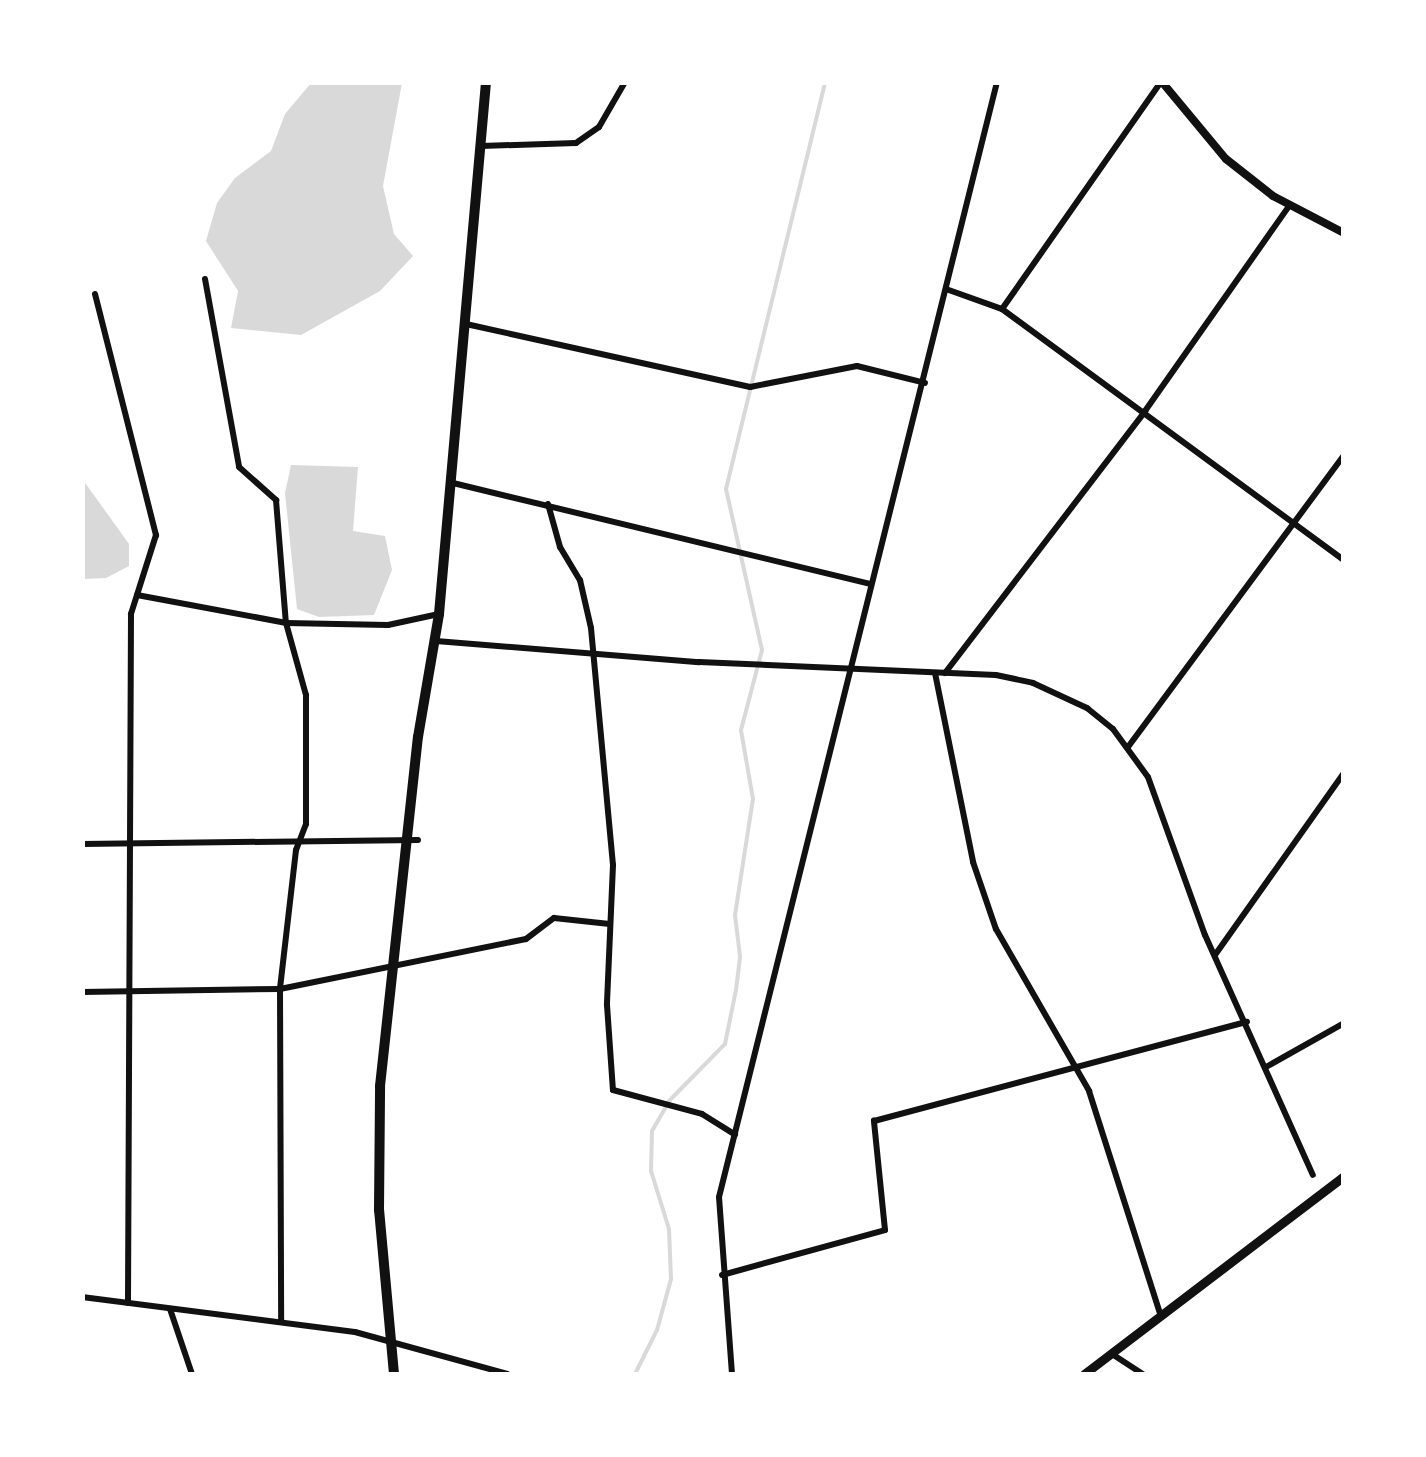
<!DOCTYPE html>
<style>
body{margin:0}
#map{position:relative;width:1426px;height:1457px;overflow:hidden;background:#fff;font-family:"PT Sans",sans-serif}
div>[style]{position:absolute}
.water>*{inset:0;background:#d9d9d9}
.stream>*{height:4px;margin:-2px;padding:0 2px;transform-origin:2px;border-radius:2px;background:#d9d9d9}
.minor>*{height:6px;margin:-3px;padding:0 3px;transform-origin:3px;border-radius:3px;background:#111}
.tertiary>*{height:8px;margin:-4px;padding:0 4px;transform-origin:4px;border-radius:4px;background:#111}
.secondary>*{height:9px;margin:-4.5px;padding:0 4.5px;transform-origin:4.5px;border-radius:4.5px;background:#111}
.primary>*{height:10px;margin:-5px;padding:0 5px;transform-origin:5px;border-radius:5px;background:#111}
span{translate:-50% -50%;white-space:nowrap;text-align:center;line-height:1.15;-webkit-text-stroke:8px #fff;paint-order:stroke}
.frame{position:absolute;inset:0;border:85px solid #fff;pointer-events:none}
</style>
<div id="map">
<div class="water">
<i style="clip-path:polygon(311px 83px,402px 83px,383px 186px,394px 234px,413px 256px,380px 291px,301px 335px,231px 328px,238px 291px,206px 241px,217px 203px,235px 178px,271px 151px,285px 114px)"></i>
<i style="clip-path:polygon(291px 465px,358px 467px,353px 531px,385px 536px,392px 570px,374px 615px,319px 617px,297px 609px,285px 493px)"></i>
<i style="clip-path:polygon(83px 480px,129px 544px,129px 566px,106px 578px,83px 579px)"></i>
</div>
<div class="stream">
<i style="left:635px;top:1374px;width:49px;rotate:-63.4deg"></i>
<i style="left:657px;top:1330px;width:53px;rotate:-74.6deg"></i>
<i style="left:671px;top:1279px;width:50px;rotate:-92.3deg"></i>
<i style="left:669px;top:1229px;width:61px;rotate:-107.2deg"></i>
<i style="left:651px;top:1171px;width:40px;rotate:-88.6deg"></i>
<i style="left:652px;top:1131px;width:34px;rotate:-60deg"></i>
<i style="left:669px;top:1101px;width:80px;rotate:-45.5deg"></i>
<i style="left:725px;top:1044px;width:55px;rotate:-78.5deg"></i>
<i style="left:736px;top:990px;width:34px;rotate:-83deg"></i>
<i style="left:740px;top:956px;width:41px;rotate:-97deg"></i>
<i style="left:735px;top:915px;width:117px;rotate:-81.2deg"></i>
<i style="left:753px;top:799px;width:70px;rotate:-99.9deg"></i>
<i style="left:741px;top:730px;width:83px;rotate:-75.3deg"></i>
<i style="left:762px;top:650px;width:165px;rotate:-102.6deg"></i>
<i style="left:726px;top:489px;width:419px;rotate:-76.3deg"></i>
</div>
<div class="minor">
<i style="left:481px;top:146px;width:95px;rotate:-1.8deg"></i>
<i style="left:576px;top:143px;width:28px;rotate:-35deg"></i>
<i style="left:599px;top:127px;width:52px;rotate:-60deg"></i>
<i style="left:205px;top:279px;width:191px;rotate:79.7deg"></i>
<i style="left:239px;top:467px;width:50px;rotate:41.7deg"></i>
<i style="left:276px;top:500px;width:123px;rotate:85.4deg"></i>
<i style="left:286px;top:623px;width:75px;rotate:74.5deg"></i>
<i style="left:306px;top:695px;width:129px;rotate:90deg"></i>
<i style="left:306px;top:824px;width:28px;rotate:111deg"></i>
<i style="left:296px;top:850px;width:140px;rotate:96.6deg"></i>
<i style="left:280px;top:989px;width:333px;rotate:89.8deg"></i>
<i style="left:946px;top:289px;width:59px;rotate:19.7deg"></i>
<i style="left:1002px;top:309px;width:424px;rotate:36.3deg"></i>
<i style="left:95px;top:294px;width:249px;rotate:75.8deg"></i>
<i style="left:156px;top:535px;width:83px;rotate:107.6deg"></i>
<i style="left:131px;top:614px;width:689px;rotate:90.25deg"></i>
<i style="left:1002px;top:309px;width:277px;rotate:-55deg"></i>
<i style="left:466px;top:324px;width:291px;rotate:12.5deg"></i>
<i style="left:750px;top:387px;width:109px;rotate:-11.1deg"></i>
<i style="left:857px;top:366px;width:70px;rotate:14deg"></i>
<i style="left:453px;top:483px;width:429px;rotate:13.6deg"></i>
<i style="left:548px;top:504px;width:45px;rotate:74.4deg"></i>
<i style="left:560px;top:547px;width:39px;rotate:59deg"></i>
<i style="left:580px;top:580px;width:49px;rotate:77.1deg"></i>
<i style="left:591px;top:628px;width:238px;rotate:84.7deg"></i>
<i style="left:613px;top:865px;width:140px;rotate:92.5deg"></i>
<i style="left:607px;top:1005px;width:85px;rotate:86deg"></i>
<i style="left:613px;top:1090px;width:92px;rotate:15.1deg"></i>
<i style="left:702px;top:1114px;width:39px;rotate:32deg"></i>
<i style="left:137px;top:595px;width:152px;rotate:10.6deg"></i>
<i style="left:286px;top:623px;width:102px;rotate:1.1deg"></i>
<i style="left:388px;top:625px;width:52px;rotate:-12.2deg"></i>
<i style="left:436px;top:641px;width:264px;rotate:4.6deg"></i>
<i style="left:699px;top:662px;width:297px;rotate:2.5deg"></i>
<i style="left:996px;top:675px;width:38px;rotate:12deg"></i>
<i style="left:1033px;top:683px;width:60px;rotate:24.8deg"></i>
<i style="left:1087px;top:708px;width:33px;rotate:39deg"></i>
<i style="left:1113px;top:729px;width:59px;rotate:53.9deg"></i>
<i style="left:1148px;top:777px;width:168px;rotate:70.2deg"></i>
<i style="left:1205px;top:935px;width:263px;rotate:65.8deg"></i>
<i style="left:935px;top:673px;width:193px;rotate:78.6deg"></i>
<i style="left:973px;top:862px;width:71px;rotate:71.1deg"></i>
<i style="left:996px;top:929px;width:187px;rotate:60.1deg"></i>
<i style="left:1089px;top:1091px;width:237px;rotate:72.3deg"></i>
<i style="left:945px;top:673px;width:330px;rotate:-52.6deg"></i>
<i style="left:1145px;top:411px;width:251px;rotate:-54.9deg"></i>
<i style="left:1128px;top:747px;width:363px;rotate:-53.5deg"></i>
<i style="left:82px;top:844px;width:336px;rotate:-0.7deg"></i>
<i style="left:1215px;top:955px;width:223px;rotate:-54.7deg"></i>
<i style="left:1344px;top:963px;width:6px;rotate:90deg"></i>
<i style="left:82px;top:992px;width:198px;rotate:-0.9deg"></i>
<i style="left:280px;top:989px;width:251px;rotate:-11.5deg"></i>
<i style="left:526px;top:939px;width:35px;rotate:-37deg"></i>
<i style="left:554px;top:918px;width:56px;rotate:6.1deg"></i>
<i style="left:1266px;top:1067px;width:90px;rotate:-29.4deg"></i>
<i style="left:722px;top:1275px;width:169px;rotate:-15.4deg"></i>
<i style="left:885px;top:1230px;width:110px;rotate:-95.8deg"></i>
<i style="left:874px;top:1121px;width:386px;rotate:-14.9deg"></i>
<i style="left:82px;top:1297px;width:275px;rotate:7.3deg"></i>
<i style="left:355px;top:1332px;width:158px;rotate:15.4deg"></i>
<i style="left:170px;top:1309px;width:69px;rotate:71.3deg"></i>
<i style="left:1112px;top:1354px;width:37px;rotate:33deg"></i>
<i style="left:732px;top:1374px;width:177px;rotate:-94.2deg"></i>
<i style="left:719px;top:1197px;width:1149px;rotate:-76deg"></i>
</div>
<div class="tertiary">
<i style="left:1162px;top:82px;width:100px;rotate:50.3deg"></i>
<i style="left:1226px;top:159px;width:60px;rotate:38.2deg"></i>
<i style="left:1273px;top:196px;width:80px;rotate:27.5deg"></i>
</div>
<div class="secondary">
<i style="left:1084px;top:1374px;width:327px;rotate:-37.3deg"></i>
</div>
<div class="primary">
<i style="left:394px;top:1374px;width:165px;rotate:-95.2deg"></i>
<i style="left:379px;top:1210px;width:124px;rotate:-89.5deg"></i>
<i style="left:380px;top:1086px;width:351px;rotate:-83.8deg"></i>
<i style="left:418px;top:737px;width:125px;rotate:-80.3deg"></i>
<i style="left:439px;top:614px;width:534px;rotate:-84.95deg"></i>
</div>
<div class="frame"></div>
</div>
